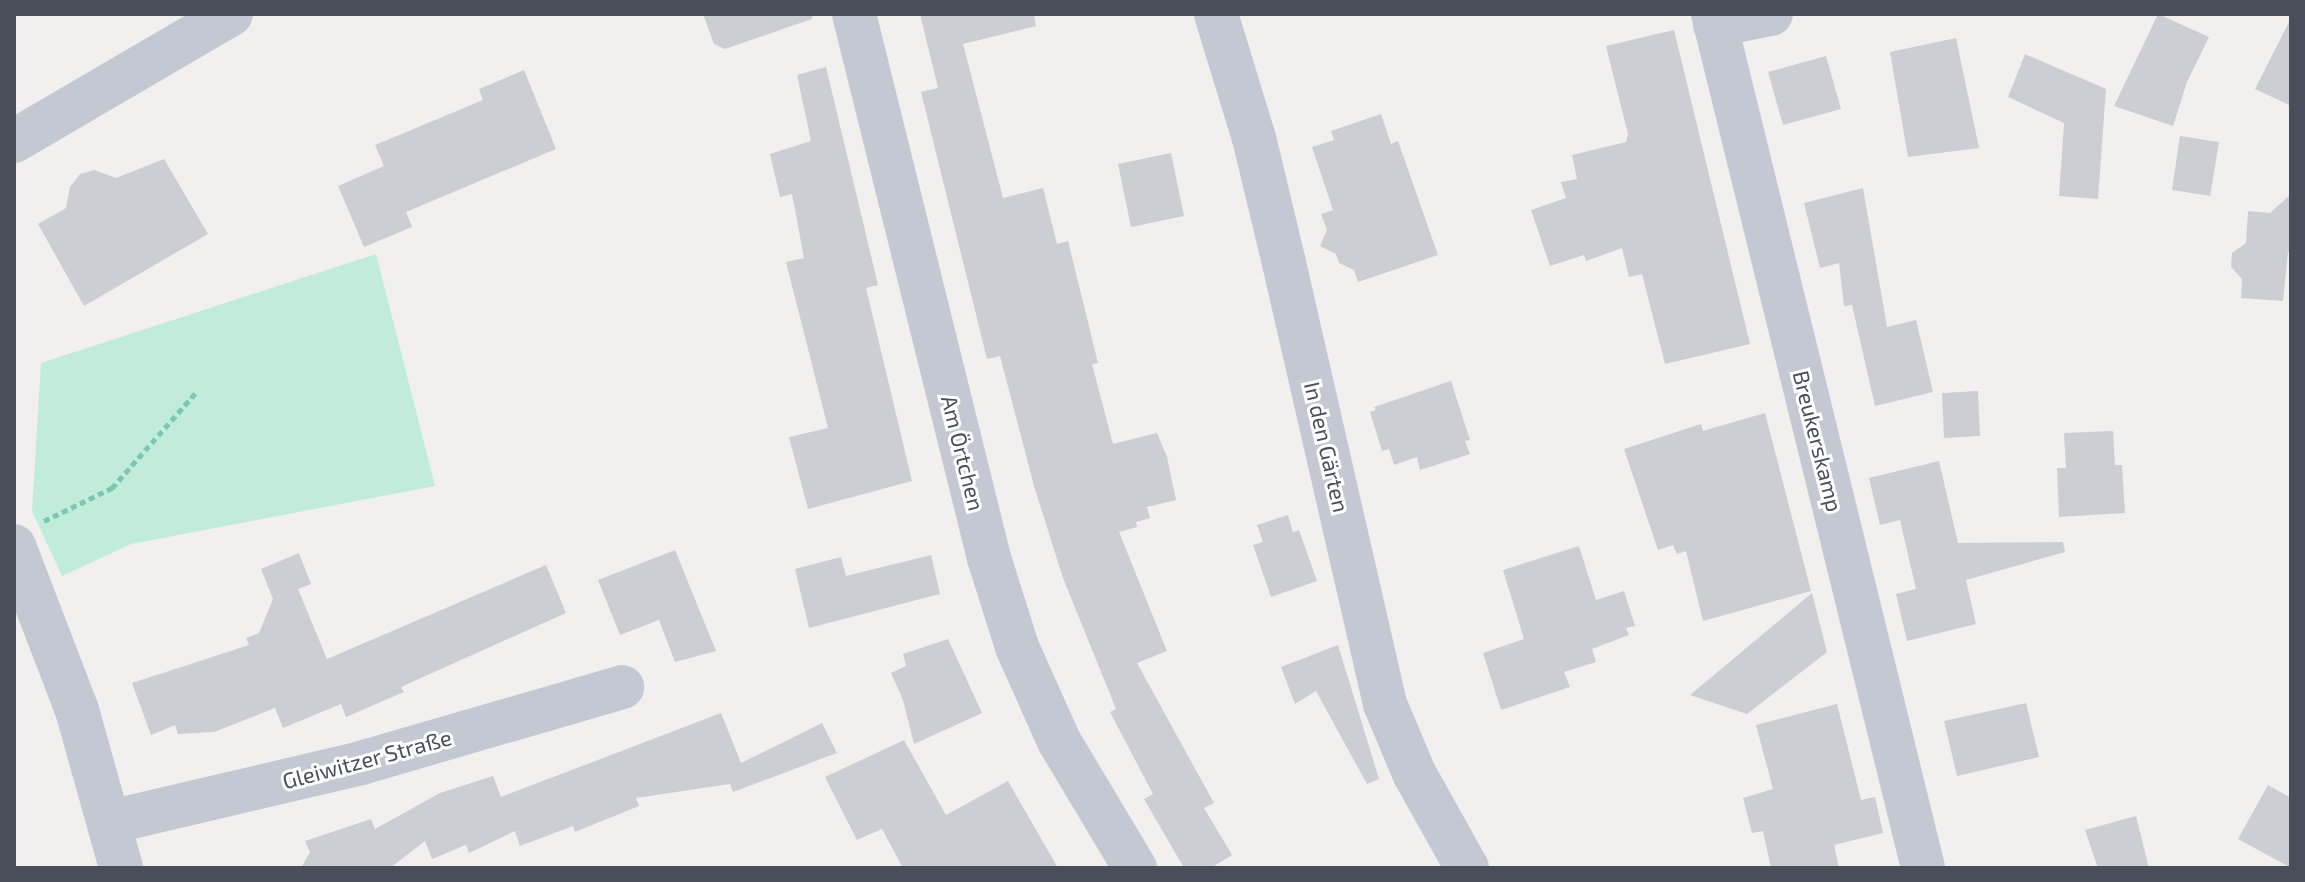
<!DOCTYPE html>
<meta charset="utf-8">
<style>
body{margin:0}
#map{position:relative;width:2305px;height:882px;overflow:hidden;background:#f1f0ef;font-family:"Exo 2",sans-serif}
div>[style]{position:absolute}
.green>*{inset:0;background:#c1ebdb}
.building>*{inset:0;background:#cdcdd4}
.path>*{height:5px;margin-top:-2.5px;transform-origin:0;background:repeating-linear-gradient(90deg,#7cc6b2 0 6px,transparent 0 10px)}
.street>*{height:44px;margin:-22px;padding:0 22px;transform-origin:22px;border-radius:22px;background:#c4c8d3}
span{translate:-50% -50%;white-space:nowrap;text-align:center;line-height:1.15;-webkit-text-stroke:6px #fff;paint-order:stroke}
.street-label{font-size:22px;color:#494e5b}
.frame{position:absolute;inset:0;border:16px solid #494e5b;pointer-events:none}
</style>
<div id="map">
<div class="green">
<i style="clip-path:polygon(376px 254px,435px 486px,131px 544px,62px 576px,32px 511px,41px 363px)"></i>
</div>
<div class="building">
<i style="clip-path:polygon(703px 14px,812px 14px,812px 19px,725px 49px,714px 44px)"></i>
<i style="clip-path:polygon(920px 14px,1034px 14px,1036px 26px,963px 44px,1003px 198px,1043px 188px,1057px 244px,1068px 241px,1098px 363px,1092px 364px,1113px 444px,1157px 433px,1167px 457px,1176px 500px,1147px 507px,1150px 518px,1136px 522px,1137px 527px,1119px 532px,1167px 651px,1137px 663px,1214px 803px,1204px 808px,1232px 855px,1211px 868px,1184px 868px,1144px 799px,1153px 794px,1110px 712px,1116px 709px,1063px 578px,1034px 486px,1000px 356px,987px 359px,921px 92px,938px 88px)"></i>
<i style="clip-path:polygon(2158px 14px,2209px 37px,2187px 82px,2173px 126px,2114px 106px)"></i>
<i style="clip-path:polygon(2291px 18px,2291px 106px,2255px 89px)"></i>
<i style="clip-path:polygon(1674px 30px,1750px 344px,1665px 364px,1642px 274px,1629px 277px,1622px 248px,1586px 261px,1584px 255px,1550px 266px,1531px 210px,1566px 198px,1561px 182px,1577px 179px,1572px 155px,1626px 142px,1628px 134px,1606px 46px)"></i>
<i style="clip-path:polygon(1956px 38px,1979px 148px,1908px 157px,1890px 52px)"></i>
<i style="clip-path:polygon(2025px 54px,2106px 89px,2098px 199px,2059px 196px,2064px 123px,2008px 97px)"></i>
<i style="clip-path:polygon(1826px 56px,1841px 109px,1783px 125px,1768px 72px)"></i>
<i style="clip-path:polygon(826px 67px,878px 285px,866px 288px,912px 481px,808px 509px,789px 437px,828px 428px,786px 262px,804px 258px,792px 194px,780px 197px,770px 154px,811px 141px,797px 75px)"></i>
<i style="clip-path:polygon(524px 70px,556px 149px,406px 212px,412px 227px,364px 247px,338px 186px,384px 166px,375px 145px,483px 100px,479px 89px)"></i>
<i style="clip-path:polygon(1381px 114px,1391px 144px,1398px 141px,1438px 255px,1358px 282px,1354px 270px,1339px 263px,1336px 254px,1320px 246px,1327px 230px,1321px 214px,1333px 210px,1312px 147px,1334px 140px,1331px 131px)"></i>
<i style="clip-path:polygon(2180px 136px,2219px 142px,2210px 196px,2172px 190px)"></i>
<i style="clip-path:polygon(1171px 153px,1184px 216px,1131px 227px,1118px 164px)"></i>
<i style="clip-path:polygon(164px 159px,208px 234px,84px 306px,38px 224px,66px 208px,70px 187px,80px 174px,94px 170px,116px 178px)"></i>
<i style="clip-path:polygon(1863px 188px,1887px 327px,1916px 320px,1933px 392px,1875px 406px,1852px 305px,1844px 306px,1839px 263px,1820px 268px,1804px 203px)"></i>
<i style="clip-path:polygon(2291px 194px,2291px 252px,2288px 252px,2283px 301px,2241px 298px,2242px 279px,2231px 267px,2232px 253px,2246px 243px,2248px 211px,2270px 213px)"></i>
<i style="clip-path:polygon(1451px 381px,1470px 440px,1465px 441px,1470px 454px,1420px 470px,1417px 457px,1394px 465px,1389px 449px,1382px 451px,1370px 412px,1376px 410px,1374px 407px)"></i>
<i style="clip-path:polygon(1978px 391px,1980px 436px,1944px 438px,1942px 393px)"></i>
<i style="clip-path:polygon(1765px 413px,1811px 591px,1703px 621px,1686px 551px,1677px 554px,1673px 545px,1658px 550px,1624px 449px,1701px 424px,1703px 431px)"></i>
<i style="clip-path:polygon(2113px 431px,2115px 465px,2122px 465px,2125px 513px,2059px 517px,2057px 468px,2066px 468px,2064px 433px)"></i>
<i style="clip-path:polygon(1939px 461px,1958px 543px,2063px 542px,2065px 552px,1966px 580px,1976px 624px,1907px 641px,1896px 594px,1916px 589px,1900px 520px,1880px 525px,1869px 478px)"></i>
<i style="clip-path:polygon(1288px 515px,1293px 532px,1299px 530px,1317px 581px,1271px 597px,1253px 545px,1263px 542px,1257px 525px)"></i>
<i style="clip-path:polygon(1579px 546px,1596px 600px,1624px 591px,1635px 626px,1626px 628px,1629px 635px,1592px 649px,1596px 662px,1564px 672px,1570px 687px,1501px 710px,1483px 653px,1524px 639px,1503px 570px)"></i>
<i style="clip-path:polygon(675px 550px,716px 651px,675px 662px,659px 620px,620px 635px,598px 580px)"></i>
<i style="clip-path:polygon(299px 553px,311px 584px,298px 589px,327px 659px,546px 565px,566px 613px,401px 687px,404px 692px,346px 717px,341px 704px,283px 728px,275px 708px,214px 732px,178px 734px,175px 725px,151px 735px,132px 683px,249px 645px,246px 638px,259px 633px,273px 599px,261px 569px)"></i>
<i style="clip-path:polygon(931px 555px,940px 594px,809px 628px,795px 569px,841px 557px,846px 576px)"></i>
<i style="clip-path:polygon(1812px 593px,1827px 652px,1747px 714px,1690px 695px)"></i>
<i style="clip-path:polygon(948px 639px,982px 713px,914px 744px,903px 700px,891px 673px,906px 666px,903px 654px)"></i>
<i style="clip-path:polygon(1338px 645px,1379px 779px,1367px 784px,1316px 691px,1295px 704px,1281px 667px)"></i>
<i style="clip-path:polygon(2026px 703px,2039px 757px,1957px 776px,1944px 721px)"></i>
<i style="clip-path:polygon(1837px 704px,1861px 800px,1875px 797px,1883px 833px,1834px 845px,1839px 868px,1771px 868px,1763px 831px,1752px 833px,1743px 798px,1773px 789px,1756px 725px)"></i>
<i style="clip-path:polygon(721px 713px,741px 763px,822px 723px,837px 753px,733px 792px,730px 784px,636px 798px,639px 806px,575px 832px,573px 826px,520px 846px,515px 831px,469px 853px,466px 845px,432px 859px,425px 841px,390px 868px,301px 868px,310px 852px,305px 841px,371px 819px,375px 829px,440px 793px,493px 776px,501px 797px)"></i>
<i style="clip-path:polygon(904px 740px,946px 815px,1008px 781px,1058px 868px,903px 868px,882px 829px,857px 840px,825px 777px)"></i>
<i style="clip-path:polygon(2268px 785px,2291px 798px,2291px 868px,2238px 839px)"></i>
<i style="clip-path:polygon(2136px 816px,2149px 868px,2098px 868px,2085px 830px)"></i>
</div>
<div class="path">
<i style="left:44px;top:521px;width:76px;rotate:-25.9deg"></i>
<i style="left:112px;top:488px;width:130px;rotate:-48.7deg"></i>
</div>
<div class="street">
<i style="left:854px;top:14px;width:561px;rotate:76.06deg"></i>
<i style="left:989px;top:558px;width:93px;rotate:72.5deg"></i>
<i style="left:1017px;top:647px;width:103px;rotate:65.9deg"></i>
<i style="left:1059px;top:741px;width:148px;rotate:59.1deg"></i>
<i style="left:1216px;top:14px;width:130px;rotate:73deg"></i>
<i style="left:1254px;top:138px;width:129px;rotate:76.5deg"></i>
<i style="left:1284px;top:263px;width:452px;rotate:77.1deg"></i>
<i style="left:1385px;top:704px;width:75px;rotate:67.2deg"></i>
<i style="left:1414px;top:773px;width:109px;rotate:60.8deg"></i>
<i style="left:1713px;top:14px;width:879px;rotate:76.18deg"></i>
<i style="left:1715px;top:25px;width:57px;rotate:-11.1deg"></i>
<i style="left:14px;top:141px;width:251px;rotate:-30.3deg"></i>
<i style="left:14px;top:546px;width:176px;rotate:69deg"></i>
<i style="left:77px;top:710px;width:164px;rotate:74.4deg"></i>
<i style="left:110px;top:822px;width:258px;rotate:-13.2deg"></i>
<i style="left:361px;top:763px;width:272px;rotate:-16.2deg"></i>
</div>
<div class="street-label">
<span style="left:1818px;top:441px;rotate:76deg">Breukerskamp</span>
<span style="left:1327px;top:447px;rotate:77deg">In den Gärten</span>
<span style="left:963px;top:453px;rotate:76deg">Am Örtchen</span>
<span style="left:367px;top:759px;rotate:-15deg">Gleiwitzer Straße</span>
</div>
<div class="frame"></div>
</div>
